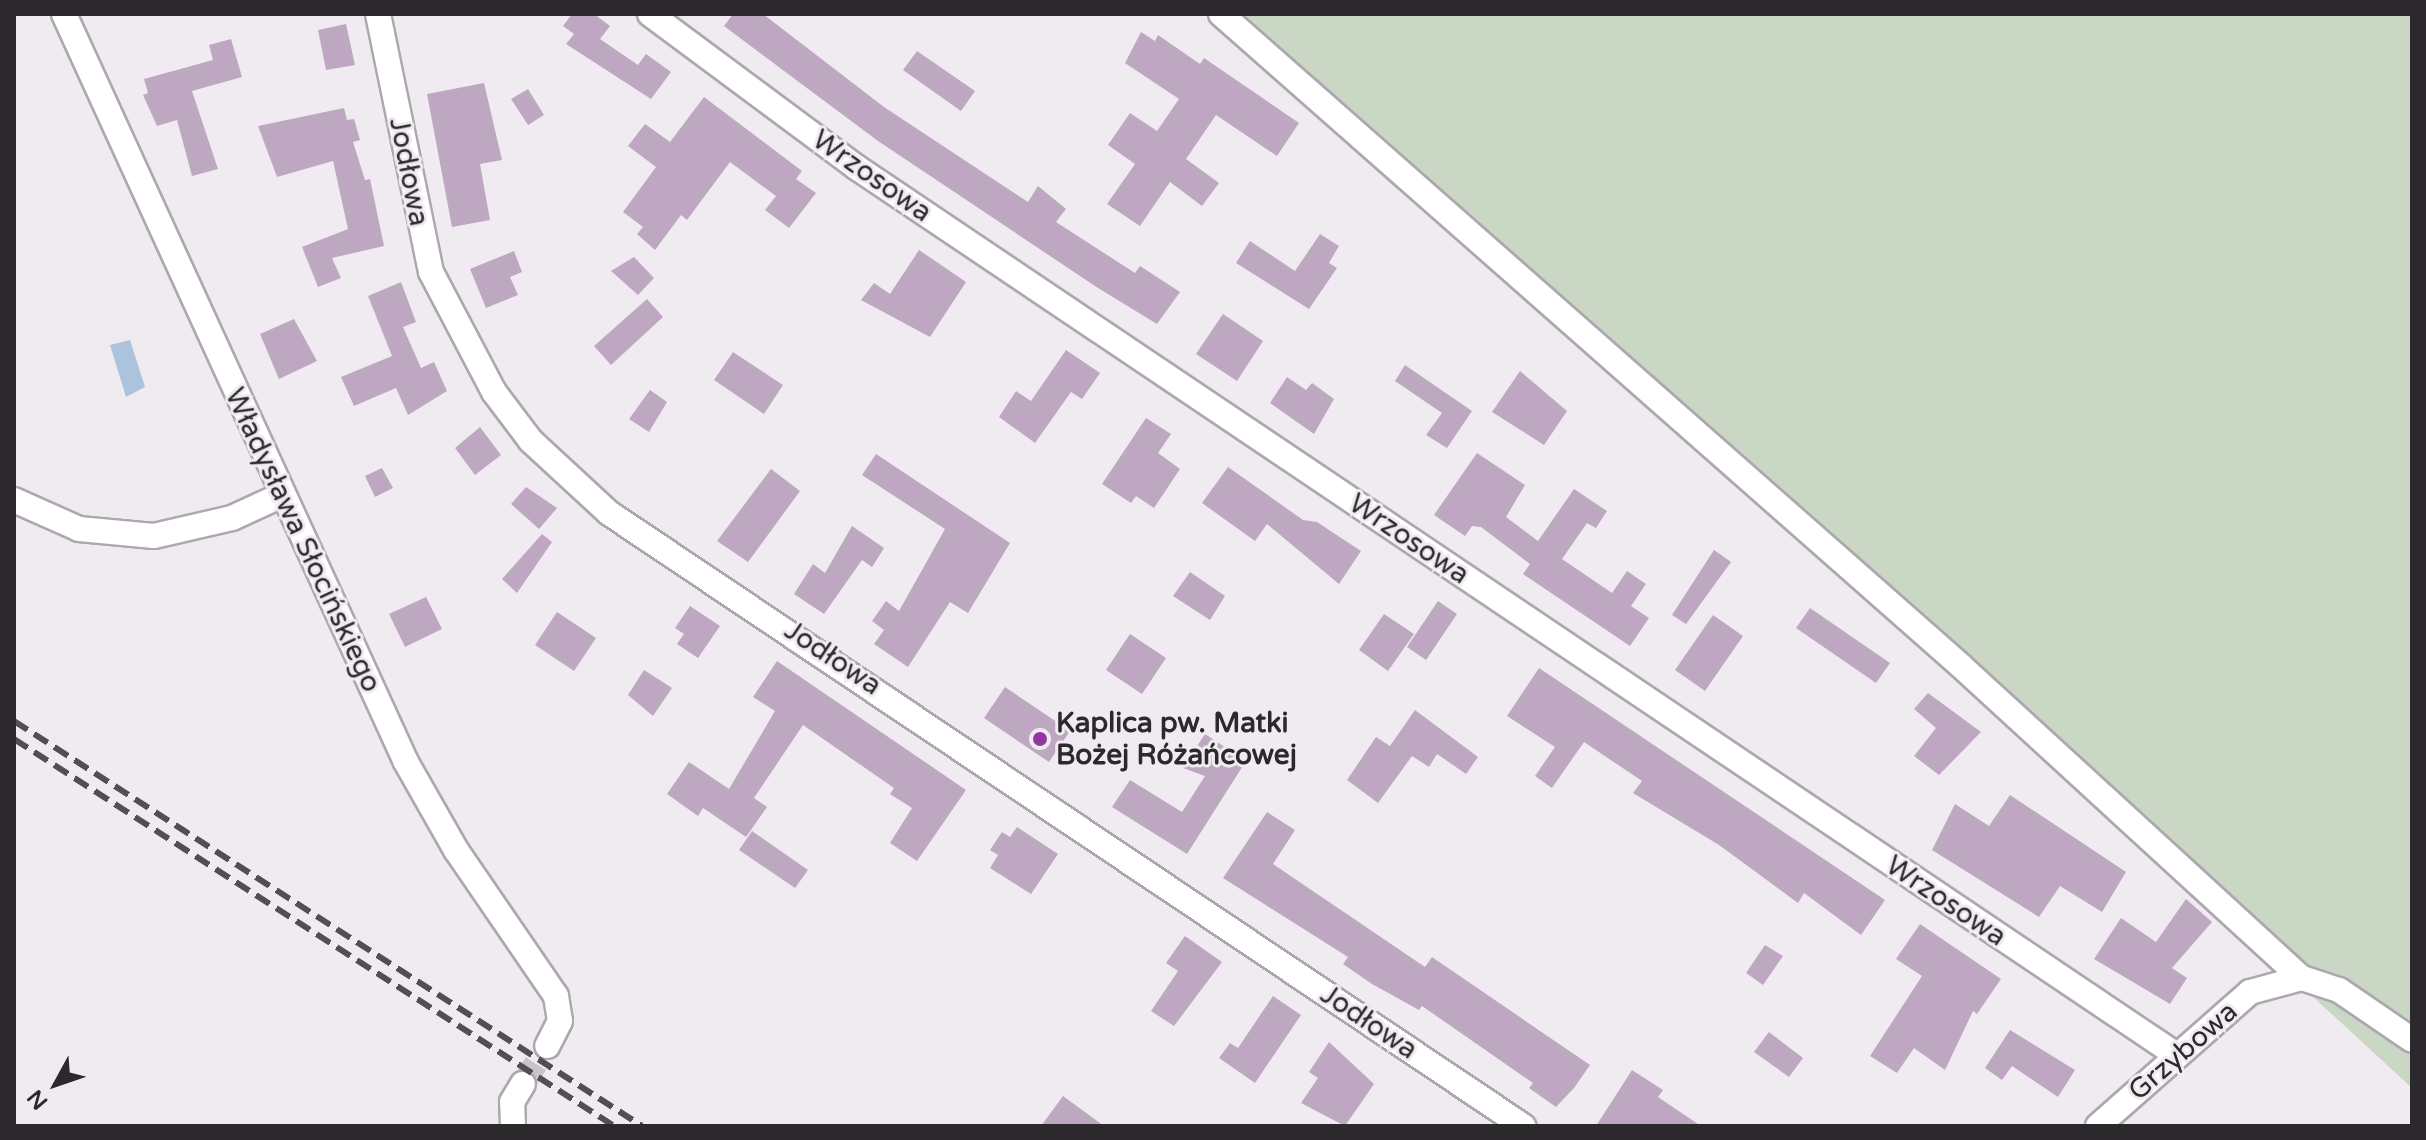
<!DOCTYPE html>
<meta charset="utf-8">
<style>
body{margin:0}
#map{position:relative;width:2426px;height:1140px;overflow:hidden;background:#f0ebf1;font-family:"Varela Round",sans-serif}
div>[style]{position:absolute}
.green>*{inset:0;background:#cbd7c5}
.water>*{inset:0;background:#abc4dc}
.building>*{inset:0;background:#bea8c1}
.minor-tunnel>*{height:24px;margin-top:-12px;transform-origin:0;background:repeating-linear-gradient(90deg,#c9c4c9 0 24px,transparent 0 36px)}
.roads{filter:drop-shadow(2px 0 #ada8ae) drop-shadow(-2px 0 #ada8ae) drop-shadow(0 2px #ada8ae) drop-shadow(0 -2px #ada8ae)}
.minor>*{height:24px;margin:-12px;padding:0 12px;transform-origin:12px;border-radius:12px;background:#fff}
.rail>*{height:6px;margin-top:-3px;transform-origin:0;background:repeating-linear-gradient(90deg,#514f52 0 16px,transparent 0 24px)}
.dots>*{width:22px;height:22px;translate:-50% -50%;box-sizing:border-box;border:4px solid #f0ebf1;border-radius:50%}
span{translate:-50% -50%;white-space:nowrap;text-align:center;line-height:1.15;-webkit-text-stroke:6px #f0ebf1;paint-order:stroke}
.street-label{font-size:28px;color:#2b292b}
.poi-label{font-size:28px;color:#2b292b;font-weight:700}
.left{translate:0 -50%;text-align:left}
.frame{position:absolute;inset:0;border:16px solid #2b292b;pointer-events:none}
.north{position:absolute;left:16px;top:1044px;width:80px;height:80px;-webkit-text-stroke:6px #f0ebf1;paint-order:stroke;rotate:230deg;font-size:22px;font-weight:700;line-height:32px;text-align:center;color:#2b292b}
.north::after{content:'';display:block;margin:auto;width:28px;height:36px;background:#2b292b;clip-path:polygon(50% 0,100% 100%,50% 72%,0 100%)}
</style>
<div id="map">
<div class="green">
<i style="clip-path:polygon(1215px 14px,2412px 14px,2412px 1088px,2285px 971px)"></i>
</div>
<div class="water">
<i style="clip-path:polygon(130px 340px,145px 387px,126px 397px,110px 345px)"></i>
</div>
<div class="building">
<i style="clip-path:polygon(572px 14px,594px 14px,610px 26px,600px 39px,638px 65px,646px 54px,671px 72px,651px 99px,566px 44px,574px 34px,563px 26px)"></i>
<i style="clip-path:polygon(733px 14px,763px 14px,884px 107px,1028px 202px,1038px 186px,1066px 209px,1056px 222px,1135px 273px,1140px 266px,1180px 292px,1157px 324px,1098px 288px,878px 141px,752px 47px,724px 26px)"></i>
<i style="clip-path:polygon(346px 24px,355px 65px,326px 70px,318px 30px)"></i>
<i style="clip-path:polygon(1141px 32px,1155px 41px,1158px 35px,1200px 64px,1204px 58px,1299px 123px,1277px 156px,1216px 115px,1186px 159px,1219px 183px,1202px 206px,1170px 182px,1140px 226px,1107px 204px,1135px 164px,1108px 145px,1130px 113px,1157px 131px,1179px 99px,1125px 63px)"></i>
<i style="clip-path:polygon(231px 39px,242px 77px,192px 91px,218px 169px,192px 176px,177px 120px,157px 126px,143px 95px,148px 93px,144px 79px,213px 60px,209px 45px)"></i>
<i style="clip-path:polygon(917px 51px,975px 91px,961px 111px,903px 70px)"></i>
<i style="clip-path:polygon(484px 83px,502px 160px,480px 164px,490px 220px,452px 227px,427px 94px)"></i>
<i style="clip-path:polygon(528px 89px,544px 115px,528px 125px,511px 99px)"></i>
<i style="clip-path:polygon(704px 97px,802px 171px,796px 179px,816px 193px,789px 228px,765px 210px,776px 196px,730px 162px,687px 220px,681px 215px,655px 250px,637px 234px,643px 227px,623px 212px,656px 167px,628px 146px,645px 124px,670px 142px)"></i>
<i style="clip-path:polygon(344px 108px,347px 120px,354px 119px,360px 140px,353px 142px,365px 180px,370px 179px,384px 246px,332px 258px,341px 278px,318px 287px,302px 247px,348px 229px,333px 161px,277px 177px,258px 126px)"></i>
<i style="clip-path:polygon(1320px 234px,1339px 246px,1329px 263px,1337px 268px,1309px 309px,1236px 263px,1250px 241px,1295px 271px)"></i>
<i style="clip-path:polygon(919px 250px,966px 282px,930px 337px,861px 300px,874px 283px,890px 294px)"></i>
<i style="clip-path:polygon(514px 251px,522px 272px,510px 277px,518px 295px,486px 308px,470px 269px)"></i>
<i style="clip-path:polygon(634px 257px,654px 278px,638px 295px,611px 271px)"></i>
<i style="clip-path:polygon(401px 282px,416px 322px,403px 327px,421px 368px,434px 362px,447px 391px,408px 415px,396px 388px,354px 406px,341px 377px,392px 356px,368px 296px)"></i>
<i style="clip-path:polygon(647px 299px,663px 317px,611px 365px,594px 346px)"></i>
<i style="clip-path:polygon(1223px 314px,1263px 341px,1237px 381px,1196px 354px)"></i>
<i style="clip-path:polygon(294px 319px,317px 361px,279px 379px,260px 334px)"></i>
<i style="clip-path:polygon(1066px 350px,1100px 373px,1082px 399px,1071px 392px,1035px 443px,999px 417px,1016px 391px,1031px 401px)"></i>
<i style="clip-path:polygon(733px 352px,783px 385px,764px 414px,714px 380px)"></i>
<i style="clip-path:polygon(1405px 365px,1472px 411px,1447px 448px,1426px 435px,1442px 413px,1395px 381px)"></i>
<i style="clip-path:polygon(1520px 371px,1567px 411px,1544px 445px,1492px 412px)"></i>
<i style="clip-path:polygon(1287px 377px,1306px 390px,1312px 383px,1334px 399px,1314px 434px,1270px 403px)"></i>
<i style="clip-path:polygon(650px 390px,667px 402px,649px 432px,629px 419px)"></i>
<i style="clip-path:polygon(1146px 418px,1171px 434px,1158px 453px,1180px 469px,1154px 508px,1136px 496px,1131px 503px,1102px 484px)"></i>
<i style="clip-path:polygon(480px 427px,501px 455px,475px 475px,455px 448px)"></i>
<i style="clip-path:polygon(1477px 453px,1525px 485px,1506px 517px,1538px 541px,1574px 489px,1607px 511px,1596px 528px,1587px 523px,1562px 559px,1612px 593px,1627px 571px,1646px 584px,1631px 606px,1649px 618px,1630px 646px,1523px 574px,1530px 564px,1481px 527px,1472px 526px,1465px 536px,1434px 515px)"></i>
<i style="clip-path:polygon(876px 454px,1010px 543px,968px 613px,950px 602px,908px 667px,874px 644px,884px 630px,872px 621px,886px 601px,899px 611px,945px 529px,862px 475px)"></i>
<i style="clip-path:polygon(1228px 467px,1303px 520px,1317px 522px,1361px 551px,1339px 584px,1267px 524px,1255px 541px,1202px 503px)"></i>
<i style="clip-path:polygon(382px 468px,393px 488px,375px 497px,365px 476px)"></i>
<i style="clip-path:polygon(771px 469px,800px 491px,748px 562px,717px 541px)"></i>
<i style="clip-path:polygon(526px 487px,557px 508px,539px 529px,511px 504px)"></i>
<i style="clip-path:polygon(852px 526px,884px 548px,872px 567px,862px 560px,824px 614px,794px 594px,813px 564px,825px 573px)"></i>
<i style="clip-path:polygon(542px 534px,552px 542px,517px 593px,502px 579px)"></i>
<i style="clip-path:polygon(1714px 550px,1731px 562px,1686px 624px,1672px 615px)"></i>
<i style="clip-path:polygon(1190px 572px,1225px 596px,1210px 620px,1173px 596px)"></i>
<i style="clip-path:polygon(426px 597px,442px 629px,405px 647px,389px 614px)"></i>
<i style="clip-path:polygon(1438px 601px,1457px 614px,1426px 660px,1407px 647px)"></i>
<i style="clip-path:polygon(690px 606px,720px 626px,698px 658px,677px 644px,684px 634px,675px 628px)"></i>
<i style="clip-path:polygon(1810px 608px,1890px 663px,1876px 683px,1796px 628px)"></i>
<i style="clip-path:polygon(557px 612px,596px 638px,574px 671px,535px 645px)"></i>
<i style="clip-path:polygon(1384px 614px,1414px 634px,1388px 671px,1359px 650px)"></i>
<i style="clip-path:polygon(1713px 615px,1743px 636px,1705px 691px,1675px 670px)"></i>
<i style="clip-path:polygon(1130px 634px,1166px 658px,1142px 694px,1106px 670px)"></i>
<i style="clip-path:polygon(777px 661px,966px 790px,917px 861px,890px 843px,912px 808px,890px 794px,894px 788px,803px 725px,754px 798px,767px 807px,746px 837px,703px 808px,698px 816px,667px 794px,689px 762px,729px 789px,775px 711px,753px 697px)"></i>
<i style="clip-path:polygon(1539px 668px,1885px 900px,1861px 935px,1804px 893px,1798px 903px,1719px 845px,1633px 793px,1642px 781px,1584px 742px,1552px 788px,1535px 776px,1555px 747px,1507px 716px)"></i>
<i style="clip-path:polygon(644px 670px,672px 688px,653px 716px,628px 695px)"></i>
<i style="clip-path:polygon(1005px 687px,1070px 731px,1049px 762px,984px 718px)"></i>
<i style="clip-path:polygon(1928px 693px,1981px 732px,1939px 775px,1914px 756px,1936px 728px,1914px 709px)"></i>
<i style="clip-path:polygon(1415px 710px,1478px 757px,1466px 774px,1437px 754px,1429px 767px,1412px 756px,1378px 803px,1347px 780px,1376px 737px,1390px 746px)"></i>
<i style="clip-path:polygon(1205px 734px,1246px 761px,1187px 854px,1112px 807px,1130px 780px,1182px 812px,1205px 776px,1183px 768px)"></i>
<i style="clip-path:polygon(2010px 795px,2126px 872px,2102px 912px,2060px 886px,2039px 917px,1932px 850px,1955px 804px,1989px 826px)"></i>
<i style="clip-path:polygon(1267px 812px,1295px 830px,1273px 864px,1425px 967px,1432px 957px,1590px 1065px,1574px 1088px,1556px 1107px,1529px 1088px,1533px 1083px,1422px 1006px,1419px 1010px,1372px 984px,1343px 964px,1348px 957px,1223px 878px)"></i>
<i style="clip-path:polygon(1017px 827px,1058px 854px,1031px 894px,990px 868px,998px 855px,990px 850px,1002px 832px,1010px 837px)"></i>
<i style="clip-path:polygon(752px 831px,808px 870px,795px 888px,739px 850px)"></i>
<i style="clip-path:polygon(2186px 899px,2212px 922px,2172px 968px,2187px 978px,2170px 1004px,2094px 959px,2121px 918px,2156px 942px)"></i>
<i style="clip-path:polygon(1920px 924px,2001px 979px,1977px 1014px,1973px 1011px,1945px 1070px,1914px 1048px,1897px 1073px,1870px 1056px,1922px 976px,1896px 959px)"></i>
<i style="clip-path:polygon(1185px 936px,1222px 962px,1174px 1026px,1151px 1011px,1178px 971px,1166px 963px)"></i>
<i style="clip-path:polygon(1765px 945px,1783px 956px,1763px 985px,1746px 973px)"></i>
<i style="clip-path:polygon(1273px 996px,1301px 1015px,1255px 1083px,1219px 1058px,1230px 1043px,1238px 1048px)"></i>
<i style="clip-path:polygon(2010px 1030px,2075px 1070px,2058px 1097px,2012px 1066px,2002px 1080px,1985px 1068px)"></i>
<i style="clip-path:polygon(1769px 1032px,1803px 1058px,1789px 1077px,1754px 1052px)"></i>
<i style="clip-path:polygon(1329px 1042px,1374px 1084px,1345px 1126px,1301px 1103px,1318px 1078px,1309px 1072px)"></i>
<i style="clip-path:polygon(1632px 1070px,1663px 1090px,1658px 1097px,1701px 1126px,1596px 1126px)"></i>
<i style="clip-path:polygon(1063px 1096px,1104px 1126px,1041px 1126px)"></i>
</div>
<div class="minor-tunnel">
<i style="left:523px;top:1084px;width:45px;rotate:-57.7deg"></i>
</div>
<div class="roads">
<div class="minor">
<i style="left:64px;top:14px;width:822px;rotate:65.43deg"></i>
<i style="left:406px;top:762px;width:101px;rotate:60.4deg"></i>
<i style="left:456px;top:850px;width:177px;rotate:55.6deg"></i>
<i style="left:556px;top:996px;width:25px;rotate:81deg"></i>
<i style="left:560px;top:1021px;width:28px;rotate:117deg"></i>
<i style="left:378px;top:14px;width:263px;rotate:78.4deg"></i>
<i style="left:431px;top:272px;width:136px;rotate:62.3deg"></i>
<i style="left:494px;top:392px;width:61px;rotate:52.9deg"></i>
<i style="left:531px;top:441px;width:106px;rotate:42.7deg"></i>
<i style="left:609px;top:513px;width:1101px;rotate:33.85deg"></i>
<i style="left:650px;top:14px;width:257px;rotate:36.6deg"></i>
<i style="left:856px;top:167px;width:1590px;rotate:33.92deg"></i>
<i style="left:1221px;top:14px;width:986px;rotate:41.38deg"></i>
<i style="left:1961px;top:666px;width:462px;rotate:42.5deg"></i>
<i style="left:2302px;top:978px;width:39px;rotate:18deg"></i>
<i style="left:2339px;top:990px;width:88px;rotate:34.4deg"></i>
<i style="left:14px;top:500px;width:71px;rotate:24deg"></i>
<i style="left:79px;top:529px;width:75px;rotate:5.3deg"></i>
<i style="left:154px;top:536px;width:80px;rotate:-13deg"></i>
<i style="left:232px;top:518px;width:55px;rotate:-24.7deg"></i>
<i style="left:513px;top:1126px;width:24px;rotate:-92deg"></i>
<i style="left:512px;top:1102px;width:21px;rotate:-59deg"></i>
<i style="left:2098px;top:1126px;width:203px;rotate:-41.4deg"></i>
<i style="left:2250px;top:992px;width:54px;rotate:-15.1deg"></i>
</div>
</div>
<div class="rail">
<i style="left:14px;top:721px;width:747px;rotate:32.82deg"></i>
<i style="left:14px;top:739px;width:714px;rotate:32.82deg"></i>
</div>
<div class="dots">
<i style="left:1040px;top:739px;background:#9236a0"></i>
</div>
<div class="street-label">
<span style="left:409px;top:172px;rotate:79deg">Jodłowa</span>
<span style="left:872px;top:176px;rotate:35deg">Wrzosowa</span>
<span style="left:1409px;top:539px;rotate:34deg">Wrzosowa</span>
<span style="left:303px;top:540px;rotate:65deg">Władysława Słocińskiego</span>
<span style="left:833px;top:658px;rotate:34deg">Jodłowa</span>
<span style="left:1946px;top:901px;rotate:34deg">Wrzosowa</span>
<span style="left:1369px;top:1022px;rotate:34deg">Jodłowa</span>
<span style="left:2183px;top:1051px;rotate:-41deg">Grzybowa</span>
</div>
<div class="poi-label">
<span class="left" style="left:1056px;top:739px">Kaplica pw. Matki<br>Bożej Różańcowej</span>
</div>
<div class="frame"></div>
<div class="north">N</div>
</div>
